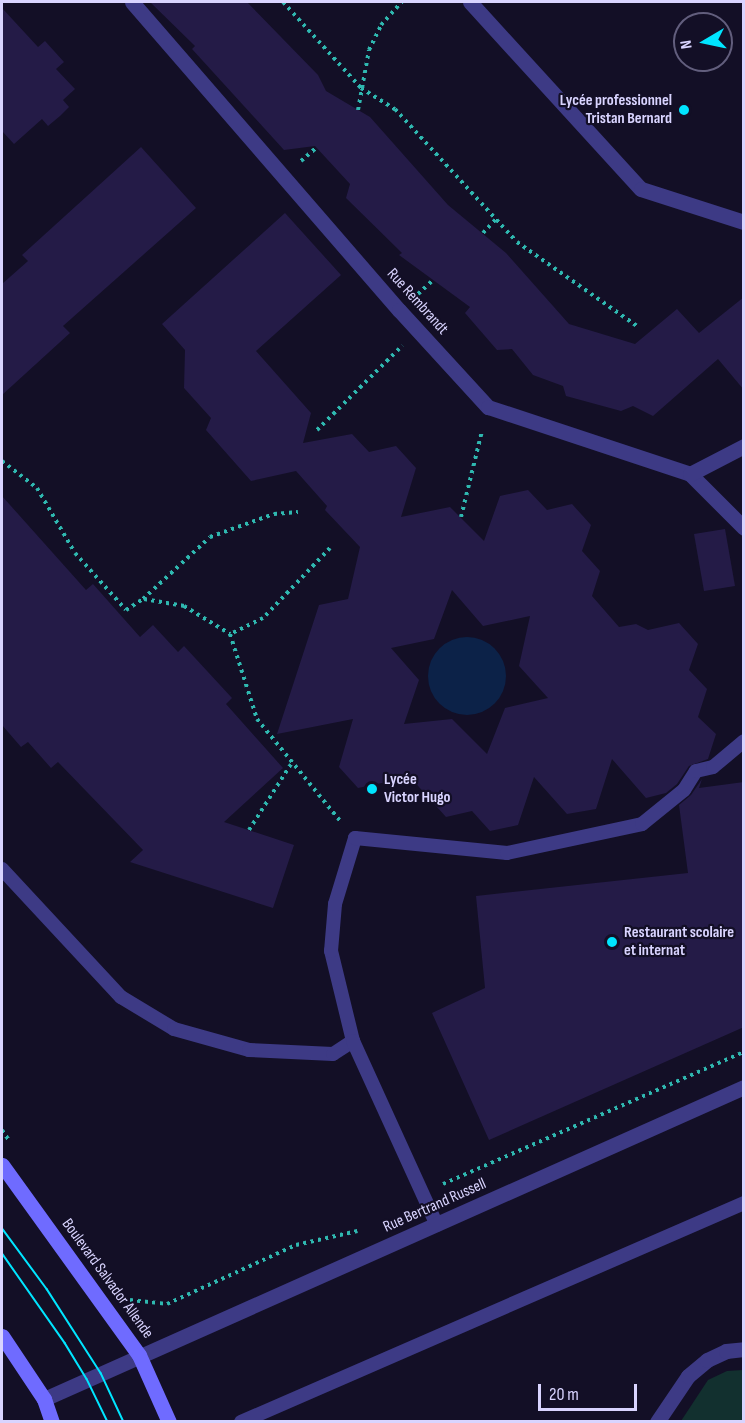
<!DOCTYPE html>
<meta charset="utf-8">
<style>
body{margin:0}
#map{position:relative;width:745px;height:1423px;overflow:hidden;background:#130f26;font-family:"Sofia Sans Condensed",sans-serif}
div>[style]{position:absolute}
.green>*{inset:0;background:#12302f}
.water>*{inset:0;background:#0c2248}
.round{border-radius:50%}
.building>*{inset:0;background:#241b47}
.path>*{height:4px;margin-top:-2px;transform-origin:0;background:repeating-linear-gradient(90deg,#2fb8b0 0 3px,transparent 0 7.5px)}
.lane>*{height:14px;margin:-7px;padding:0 7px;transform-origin:7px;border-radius:7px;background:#3d3a85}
.street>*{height:15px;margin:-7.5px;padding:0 7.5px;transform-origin:7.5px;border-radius:7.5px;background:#3d3a85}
.secondary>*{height:15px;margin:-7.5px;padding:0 7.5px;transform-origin:7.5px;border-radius:7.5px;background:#6f6bff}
.tram>*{height:1.5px;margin:-0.75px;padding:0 0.75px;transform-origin:0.75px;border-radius:0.75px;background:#00e5ff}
.dots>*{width:16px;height:16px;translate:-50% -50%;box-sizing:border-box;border:3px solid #130f26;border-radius:50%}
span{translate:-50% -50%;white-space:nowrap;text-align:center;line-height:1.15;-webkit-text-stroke:4.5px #130f26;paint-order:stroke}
.poi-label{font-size:16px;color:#d9d4ff;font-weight:700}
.right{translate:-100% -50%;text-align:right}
.left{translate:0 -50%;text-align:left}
.street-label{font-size:16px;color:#d9d4ff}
.frame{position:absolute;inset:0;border:3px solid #d9d4ff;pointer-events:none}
.north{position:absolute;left:673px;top:12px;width:60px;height:60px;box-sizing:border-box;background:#130f26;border:2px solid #625e7d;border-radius:50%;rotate:261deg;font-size:16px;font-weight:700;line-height:24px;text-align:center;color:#d9d4ff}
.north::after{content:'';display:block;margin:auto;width:21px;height:27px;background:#00e5ff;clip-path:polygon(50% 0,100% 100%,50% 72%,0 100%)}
.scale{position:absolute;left:538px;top:1384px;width:99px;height:27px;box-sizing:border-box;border:3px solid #d9d4ff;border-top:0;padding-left:8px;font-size:18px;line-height:21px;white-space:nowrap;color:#d9d4ff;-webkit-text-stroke:4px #130f26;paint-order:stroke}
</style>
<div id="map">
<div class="green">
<i style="clip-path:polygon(743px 1370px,743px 1421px,681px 1421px,708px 1380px,727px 1371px)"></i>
</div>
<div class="water">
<i class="round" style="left:428px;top:637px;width:78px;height:78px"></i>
</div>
<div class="building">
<i style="clip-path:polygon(150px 2px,247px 2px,318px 75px,326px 91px,370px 117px,448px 205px,506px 253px,569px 324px,635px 344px,677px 309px,699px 333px,744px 297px,744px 390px,718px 359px,653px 416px,633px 406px,621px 411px,566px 396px,563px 386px,533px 375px,512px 349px,497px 350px,465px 313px,470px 307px,399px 255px,402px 253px,346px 198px,350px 184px,315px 146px,284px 150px,192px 49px,195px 46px)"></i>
<i style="clip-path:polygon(2px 8px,38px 47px,45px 41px,64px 62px,56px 69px,75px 89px,63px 100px,69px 107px,60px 116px,48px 126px,42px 119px,14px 144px,2px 131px)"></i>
<i style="clip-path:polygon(141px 147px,196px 208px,63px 326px,70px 333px,2px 395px,2px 284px,28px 261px,22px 255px)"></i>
<i style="clip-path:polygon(evenodd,285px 213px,341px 275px,256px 351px,311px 413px,303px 443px,352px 434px,369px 452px,396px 446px,416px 468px,401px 517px,450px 507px,484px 541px,500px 496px,528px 490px,547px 510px,572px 504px,591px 525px,582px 551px,600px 571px,592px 596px,619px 627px,636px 624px,648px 630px,679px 623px,698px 644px,689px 670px,707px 689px,698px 717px,716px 734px,708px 759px,689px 766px,677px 784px,666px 793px,646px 798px,612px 759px,596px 809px,567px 814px,534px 777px,518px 825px,490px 831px,472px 811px,446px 817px,410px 777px,358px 788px,339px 767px,353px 719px,277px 734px,319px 605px,348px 599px,360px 547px,325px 510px,327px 506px,296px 471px,251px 481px,206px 430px,211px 418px,184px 388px,185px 350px,162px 324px,285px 213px,452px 590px,483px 626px,530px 616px,519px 666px,548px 698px,505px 708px,487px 754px,452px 719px,404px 724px,419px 680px,391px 648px,434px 639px,452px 590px)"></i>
<i style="clip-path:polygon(2px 496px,86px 590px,93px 584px,140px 637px,153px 625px,178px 652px,184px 646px,232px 698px,226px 704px,283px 768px,224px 822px,294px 845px,273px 908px,130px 862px,143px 850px,58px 762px,51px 768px,28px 742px,21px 747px,2px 725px)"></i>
<i style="clip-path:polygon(725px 529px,735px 586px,704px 591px,694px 534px)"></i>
<i style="clip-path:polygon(702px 779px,699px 788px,744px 782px,744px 1027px,489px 1140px,432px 1013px,485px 988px,476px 896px,688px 873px,679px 805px,691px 795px)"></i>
</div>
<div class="path">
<i style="left:283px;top:2px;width:116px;rotate:47.8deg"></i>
<i style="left:361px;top:88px;width:40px;rotate:32deg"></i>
<i style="left:395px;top:109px;width:180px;rotate:47.5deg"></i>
<i style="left:517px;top:242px;width:146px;rotate:35deg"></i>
<i style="left:358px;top:110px;width:61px;rotate:-79.6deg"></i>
<i style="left:369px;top:50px;width:28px;rotate:-64deg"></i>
<i style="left:381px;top:25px;width:31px;rotate:-48deg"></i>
<i style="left:301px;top:161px;width:20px;rotate:-41deg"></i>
<i style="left:483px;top:233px;width:19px;rotate:-47deg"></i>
<i style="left:418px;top:294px;width:21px;rotate:-43deg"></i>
<i style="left:317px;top:430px;width:120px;rotate:-44.7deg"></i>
<i style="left:2px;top:461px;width:44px;rotate:37.6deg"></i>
<i style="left:37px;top:488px;width:75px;rotate:59.7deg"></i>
<i style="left:75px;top:553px;width:76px;rotate:48.2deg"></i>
<i style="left:126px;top:610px;width:20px;rotate:-33deg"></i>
<i style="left:143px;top:599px;width:91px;rotate:-42.8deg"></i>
<i style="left:210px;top:537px;width:68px;rotate:-19.8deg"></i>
<i style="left:274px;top:514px;width:24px;rotate:-5deg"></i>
<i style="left:461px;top:517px;width:89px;rotate:-76.3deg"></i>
<i style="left:330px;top:548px;width:97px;rotate:133.7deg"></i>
<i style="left:263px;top:618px;width:37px;rotate:154deg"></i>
<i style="left:230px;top:634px;width:89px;rotate:72.4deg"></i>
<i style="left:257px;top:719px;width:133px;rotate:50.8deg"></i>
<i style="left:144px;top:599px;width:41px;rotate:9.9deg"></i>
<i style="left:184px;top:606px;width:54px;rotate:31.3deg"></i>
<i style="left:249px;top:830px;width:78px;rotate:-57.5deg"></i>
<i style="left:2px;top:1130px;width:14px;rotate:56deg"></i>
<i style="left:443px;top:1184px;width:329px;rotate:-23.7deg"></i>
<i style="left:130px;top:1300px;width:37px;rotate:6deg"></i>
<i style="left:167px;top:1304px;width:142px;rotate:-24.6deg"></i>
<i style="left:296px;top:1245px;width:63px;rotate:-12.9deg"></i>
</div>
<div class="lane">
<i style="left:2px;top:869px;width:175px;rotate:47.1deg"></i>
<i style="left:121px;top:997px;width:62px;rotate:31.1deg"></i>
<i style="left:174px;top:1029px;width:78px;rotate:15.6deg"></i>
<i style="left:249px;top:1050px;width:84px;rotate:2.7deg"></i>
<i style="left:333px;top:1054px;width:24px;rotate:-33deg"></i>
<i style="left:353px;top:1041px;width:93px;rotate:-103.7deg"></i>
<i style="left:331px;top:951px;width:47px;rotate:-85.1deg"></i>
<i style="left:335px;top:904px;width:69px;rotate:-73.1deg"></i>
<i style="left:355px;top:838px;width:153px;rotate:5.6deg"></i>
<i style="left:507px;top:853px;width:138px;rotate:-12.1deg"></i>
<i style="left:642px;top:824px;width:54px;rotate:-39deg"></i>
<i style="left:684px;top:790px;width:22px;rotate:-58deg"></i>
<i style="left:696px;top:771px;width:17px;rotate:-13deg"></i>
<i style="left:713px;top:767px;width:40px;rotate:-40deg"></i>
<i style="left:353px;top:1041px;width:202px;rotate:65.5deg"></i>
<i style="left:241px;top:1422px;width:549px;rotate:-23.53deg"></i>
</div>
<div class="street">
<i style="left:132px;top:2px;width:408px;rotate:49.1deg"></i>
<i style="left:399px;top:310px;width:132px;rotate:47.5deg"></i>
<i style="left:488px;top:407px;width:213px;rotate:18.3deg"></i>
<i style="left:690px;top:474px;width:76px;rotate:45deg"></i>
<i style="left:470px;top:2px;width:253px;rotate:47.6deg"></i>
<i style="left:641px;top:189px;width:108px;rotate:17.8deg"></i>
<i style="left:690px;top:474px;width:61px;rotate:-27.4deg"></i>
<i style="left:44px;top:1399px;width:766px;rotate:-24.02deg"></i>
<i style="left:657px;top:1422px;width:55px;rotate:-56deg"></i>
<i style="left:688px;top:1376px;width:25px;rotate:-40deg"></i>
<i style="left:707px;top:1360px;width:21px;rotate:-25deg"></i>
<i style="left:726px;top:1351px;width:18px;rotate:-6deg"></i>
</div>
<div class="secondary">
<i style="left:2px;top:1165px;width:234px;rotate:54.2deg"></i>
<i style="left:139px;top:1355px;width:73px;rotate:65.9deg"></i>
<i style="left:2px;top:1336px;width:76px;rotate:56.3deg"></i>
<i style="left:44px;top:1399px;width:24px;rotate:71deg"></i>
</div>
<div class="tram">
<i style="left:2px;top:1228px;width:76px;rotate:53.6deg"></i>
<i style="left:47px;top:1289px;width:100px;rotate:57.3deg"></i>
<i style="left:101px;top:1373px;width:54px;rotate:64.9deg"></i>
<i style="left:2px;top:1253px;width:110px;rotate:55deg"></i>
<i style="left:65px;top:1343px;width:42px;rotate:58.6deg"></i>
<i style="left:87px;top:1379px;width:48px;rotate:64deg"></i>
</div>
<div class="dots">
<i style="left:684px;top:110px;background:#00e5ff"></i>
<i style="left:372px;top:789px;background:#00e5ff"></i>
<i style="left:612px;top:942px;background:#00e5ff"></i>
</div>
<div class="poi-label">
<span class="right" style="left:672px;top:110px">Lycée professionnel<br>Tristan Bernard</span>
<span class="left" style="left:384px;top:789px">Lycée<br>Victor Hugo</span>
<span class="left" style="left:624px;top:942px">Restaurant scolaire<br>et internat</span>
</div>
<div class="street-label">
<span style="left:417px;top:302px;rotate:48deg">Rue Rembrandt</span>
<span style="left:435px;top:1206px;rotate:-24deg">Rue Bertrand Russell</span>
<span style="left:107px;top:1279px;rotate:54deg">Boulevard Salvador Allende</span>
</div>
<div class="frame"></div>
<div class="north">N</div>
<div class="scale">20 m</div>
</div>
